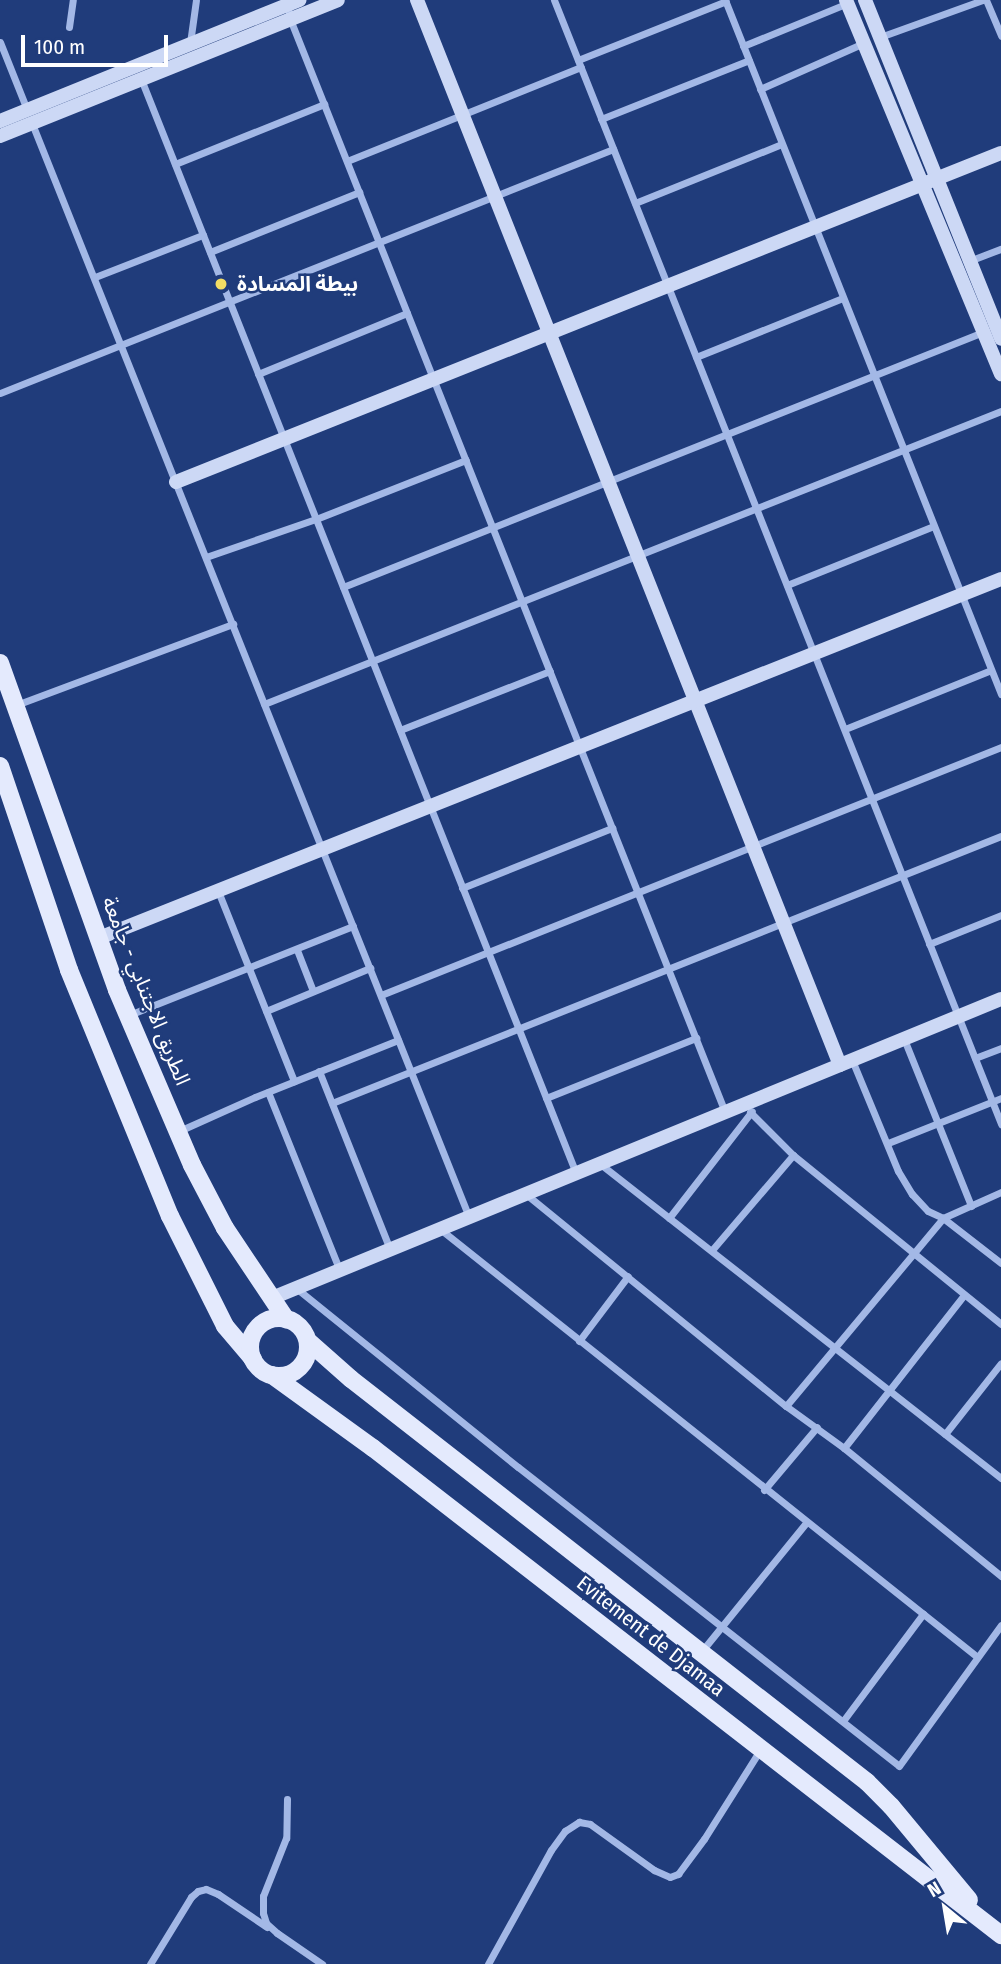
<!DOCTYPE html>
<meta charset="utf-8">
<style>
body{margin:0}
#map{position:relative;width:1001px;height:1964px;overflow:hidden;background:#203c7b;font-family:"Fira Sans Condensed","Noto Sans Arabic",sans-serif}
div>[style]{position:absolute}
.street>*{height:7px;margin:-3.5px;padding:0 3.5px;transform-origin:3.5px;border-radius:3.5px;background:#a3b8e6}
.secondary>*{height:14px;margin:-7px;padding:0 7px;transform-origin:7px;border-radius:7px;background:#ccd8f5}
.primary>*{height:18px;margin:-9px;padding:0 9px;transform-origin:9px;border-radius:9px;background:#e4eafd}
.primary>.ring{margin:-9px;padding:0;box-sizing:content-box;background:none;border:18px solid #e4eafd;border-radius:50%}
.dots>*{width:19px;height:19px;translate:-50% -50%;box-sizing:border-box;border:4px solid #203c7b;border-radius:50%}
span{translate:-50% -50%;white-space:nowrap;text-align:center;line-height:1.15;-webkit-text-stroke:5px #203c7b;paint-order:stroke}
.poi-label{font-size:21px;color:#fff;font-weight:700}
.left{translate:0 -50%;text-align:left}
.street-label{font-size:21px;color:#fff}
.north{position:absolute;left:910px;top:1873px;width:70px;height:70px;-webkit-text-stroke:5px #203c7b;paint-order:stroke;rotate:330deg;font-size:19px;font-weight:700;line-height:28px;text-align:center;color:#fff}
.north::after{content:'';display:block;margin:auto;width:24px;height:32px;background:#fff;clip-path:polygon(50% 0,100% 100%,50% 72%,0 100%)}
.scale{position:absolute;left:21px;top:35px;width:147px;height:32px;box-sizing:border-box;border:4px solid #fff;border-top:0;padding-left:9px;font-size:21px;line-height:24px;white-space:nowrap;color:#fff;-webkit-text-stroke:5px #203c7b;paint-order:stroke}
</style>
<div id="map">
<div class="street">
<i style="left:554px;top:0;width:1210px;rotate:68.31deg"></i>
<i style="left:725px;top:0;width:747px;rotate:68.31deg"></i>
<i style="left:986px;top:0;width:39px;rotate:67deg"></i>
<i style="left:287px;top:2px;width:17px;rotate:80deg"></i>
<i style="left:290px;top:19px;width:1176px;rotate:68.3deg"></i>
<i style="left:69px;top:27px;width:27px;rotate:-82deg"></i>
<i style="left:880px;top:37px;width:109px;rotate:-19.8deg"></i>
<i style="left:0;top:42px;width:73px;rotate:68.3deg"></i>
<i style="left:190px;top:43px;width:43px;rotate:-82.1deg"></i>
<i style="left:743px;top:46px;width:113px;rotate:-22.3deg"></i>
<i style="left:578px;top:60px;width:159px;rotate:-21.7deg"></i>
<i style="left:141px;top:79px;width:1177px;rotate:68.32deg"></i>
<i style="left:760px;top:89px;width:114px;rotate:-23.9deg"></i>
<i style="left:601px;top:119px;width:159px;rotate:-21.7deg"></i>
<i style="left:31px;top:121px;width:1180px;rotate:68.22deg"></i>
<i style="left:347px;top:161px;width:252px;rotate:-21.9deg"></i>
<i style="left:175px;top:164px;width:161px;rotate:-21.9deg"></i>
<i style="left:635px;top:203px;width:158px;rotate:-21.9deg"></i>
<i style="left:210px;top:252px;width:161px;rotate:-21.9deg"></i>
<i style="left:969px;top:261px;width:34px;rotate:-21deg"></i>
<i style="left:95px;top:277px;width:116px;rotate:-21.3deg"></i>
<i style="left:696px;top:357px;width:158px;rotate:-21.9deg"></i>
<i style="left:258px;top:374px;width:161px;rotate:-22.3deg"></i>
<i style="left:0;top:393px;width:660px;rotate:-21.7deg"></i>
<i style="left:206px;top:557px;width:116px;rotate:-19.1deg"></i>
<i style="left:316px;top:519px;width:161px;rotate:-21.5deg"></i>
<i style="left:787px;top:585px;width:158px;rotate:-21.9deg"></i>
<i style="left:343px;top:587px;width:689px;rotate:-21.72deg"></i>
<i style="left:264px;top:704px;width:793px;rotate:-21.68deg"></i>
<i style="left:16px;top:705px;width:232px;rotate:-20.5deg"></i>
<i style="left:845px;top:729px;width:157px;rotate:-22deg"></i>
<i style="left:400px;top:730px;width:161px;rotate:-21.5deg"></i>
<i style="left:462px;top:888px;width:162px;rotate:-21.8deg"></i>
<i style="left:218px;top:891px;width:205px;rotate:68.2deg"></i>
<i style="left:929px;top:944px;width:78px;rotate:-21.9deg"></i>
<i style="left:297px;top:950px;width:44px;rotate:68.7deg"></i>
<i style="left:381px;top:995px;width:668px;rotate:-21.8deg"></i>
<i style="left:266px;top:1011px;width:113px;rotate:-22.5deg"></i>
<i style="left:129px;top:1015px;width:241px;rotate:-21.7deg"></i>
<i style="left:904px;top:1039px;width:180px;rotate:68.1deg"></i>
<i style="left:975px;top:1058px;width:28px;rotate:-21deg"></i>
<i style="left:852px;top:1060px;width:120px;rotate:67.5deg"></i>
<i style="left:898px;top:1171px;width:27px;rotate:59deg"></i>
<i style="left:912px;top:1194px;width:23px;rotate:47deg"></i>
<i style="left:928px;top:1211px;width:17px;rotate:25deg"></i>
<i style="left:943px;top:1218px;width:64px;rotate:-24.1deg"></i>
<i style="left:319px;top:1071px;width:192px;rotate:68.3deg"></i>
<i style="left:268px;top:1092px;width:193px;rotate:68.1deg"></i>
<i style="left:546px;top:1098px;width:162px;rotate:-21.8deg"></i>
<i style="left:332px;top:1103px;width:720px;rotate:-21.76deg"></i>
<i style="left:750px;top:1112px;width:61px;rotate:45deg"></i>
<i style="left:793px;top:1155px;width:268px;rotate:39.1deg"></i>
<i style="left:179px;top:1131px;width:83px;rotate:-24.1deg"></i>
<i style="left:255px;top:1097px;width:154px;rotate:-21.7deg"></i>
<i style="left:888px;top:1143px;width:122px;rotate:-21.7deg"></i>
<i style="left:599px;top:1163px;width:511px;rotate:38.08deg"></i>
<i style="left:527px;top:1195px;width:334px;rotate:39.2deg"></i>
<i style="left:786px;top:1406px;width:72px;rotate:35.9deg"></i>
<i style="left:844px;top:1448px;width:203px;rotate:39.2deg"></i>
<i style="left:669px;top:1218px;width:135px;rotate:-52.2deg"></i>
<i style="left:440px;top:1229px;width:685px;rotate:38.54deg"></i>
<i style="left:712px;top:1250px;width:125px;rotate:-49.5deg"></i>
<i style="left:296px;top:1288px;width:285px;rotate:38.9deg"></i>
<i style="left:518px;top:1467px;width:484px;rotate:38.1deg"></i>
<i style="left:899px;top:1766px;width:174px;rotate:-54.1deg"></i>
<i style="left:579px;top:1341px;width:81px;rotate:-53deg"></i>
<i style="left:786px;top:1406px;width:245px;rotate:-50.1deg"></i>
<i style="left:943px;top:1218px;width:73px;rotate:37.8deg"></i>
<i style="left:945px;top:1434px;width:90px;rotate:-51.7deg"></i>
<i style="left:844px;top:1448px;width:194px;rotate:-51.9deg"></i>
<i style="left:764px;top:1490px;width:82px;rotate:-49.9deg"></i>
<i style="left:701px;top:1652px;width:166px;rotate:-50.9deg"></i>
<i style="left:843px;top:1721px;width:134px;rotate:-53.2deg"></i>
<i style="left:287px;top:1799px;width:39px;rotate:91deg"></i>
<i style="left:286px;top:1838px;width:62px;rotate:111.6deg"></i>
<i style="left:263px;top:1896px;width:17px;rotate:90deg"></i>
<i style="left:263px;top:1913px;width:10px;rotate:73deg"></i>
<i style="left:266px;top:1923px;width:15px;rotate:42deg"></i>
<i style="left:277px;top:1933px;width:55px;rotate:34.6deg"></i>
<i style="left:150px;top:1964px;width:79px;rotate:-58.5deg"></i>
<i style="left:191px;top:1897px;width:9px;rotate:-41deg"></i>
<i style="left:198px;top:1891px;width:8px;rotate:-14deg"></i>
<i style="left:206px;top:1889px;width:13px;rotate:23deg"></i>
<i style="left:218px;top:1894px;width:59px;rotate:34deg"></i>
<i style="left:488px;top:1964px;width:130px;rotate:-61.1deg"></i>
<i style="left:551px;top:1850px;width:24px;rotate:-54deg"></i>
<i style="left:565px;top:1831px;width:17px;rotate:-33deg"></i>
<i style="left:579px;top:1822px;width:11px;rotate:10deg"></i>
<i style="left:590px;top:1824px;width:79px;rotate:35.7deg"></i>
<i style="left:654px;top:1870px;width:17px;rotate:24deg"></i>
<i style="left:670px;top:1877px;width:9px;rotate:-21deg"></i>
<i style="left:678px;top:1874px;width:44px;rotate:-53.4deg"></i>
<i style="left:704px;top:1839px;width:105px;rotate:-57.8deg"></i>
</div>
<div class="secondary">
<i style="left:417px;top:0;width:1146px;rotate:68.34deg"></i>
<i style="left:846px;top:0;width:405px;rotate:67.5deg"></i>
<i style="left:865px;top:0;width:365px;rotate:68.1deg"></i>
<i style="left:0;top:121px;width:323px;rotate:-22deg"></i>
<i style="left:0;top:136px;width:364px;rotate:-21.9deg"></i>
<i style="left:176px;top:482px;width:888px;rotate:-21.74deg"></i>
<i style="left:99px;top:938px;width:971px;rotate:-21.7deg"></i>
<i style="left:272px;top:1298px;width:788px;rotate:-22.3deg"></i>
</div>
<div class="primary">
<i style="left:0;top:663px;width:347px;rotate:70.3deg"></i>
<i style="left:117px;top:990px;width:190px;rotate:66.8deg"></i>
<i style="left:192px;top:1165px;width:71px;rotate:62.4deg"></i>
<i style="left:225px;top:1228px;width:110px;rotate:56.2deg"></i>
<i style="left:0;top:766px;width:215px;rotate:71.3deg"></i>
<i style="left:69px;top:970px;width:266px;rotate:67.7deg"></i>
<i style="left:170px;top:1216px;width:123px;rotate:63.4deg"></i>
<i style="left:225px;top:1326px;width:43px;rotate:49.7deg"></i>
<i class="ring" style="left:250px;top:1318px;width:40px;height:40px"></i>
<i style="left:308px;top:1341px;width:57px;rotate:41.5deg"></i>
<i style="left:351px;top:1379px;width:655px;rotate:37.99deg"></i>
<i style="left:867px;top:1782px;width:34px;rotate:45deg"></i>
<i style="left:891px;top:1806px;width:122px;rotate:50.3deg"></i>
<i style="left:272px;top:1375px;width:125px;rotate:35.9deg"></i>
<i style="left:373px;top:1448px;width:795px;rotate:37.79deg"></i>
</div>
<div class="dots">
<i style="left:221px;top:284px;background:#f3dd64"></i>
</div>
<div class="poi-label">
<span class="left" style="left:237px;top:284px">بيطة المسادة</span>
</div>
<div class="street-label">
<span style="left:146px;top:991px;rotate:68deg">الطريق الاجتنابي - جامعة</span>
<span style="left:651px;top:1636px;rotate:38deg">Evitement de Djamaa</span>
</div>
<div class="north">N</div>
<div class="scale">100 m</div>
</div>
